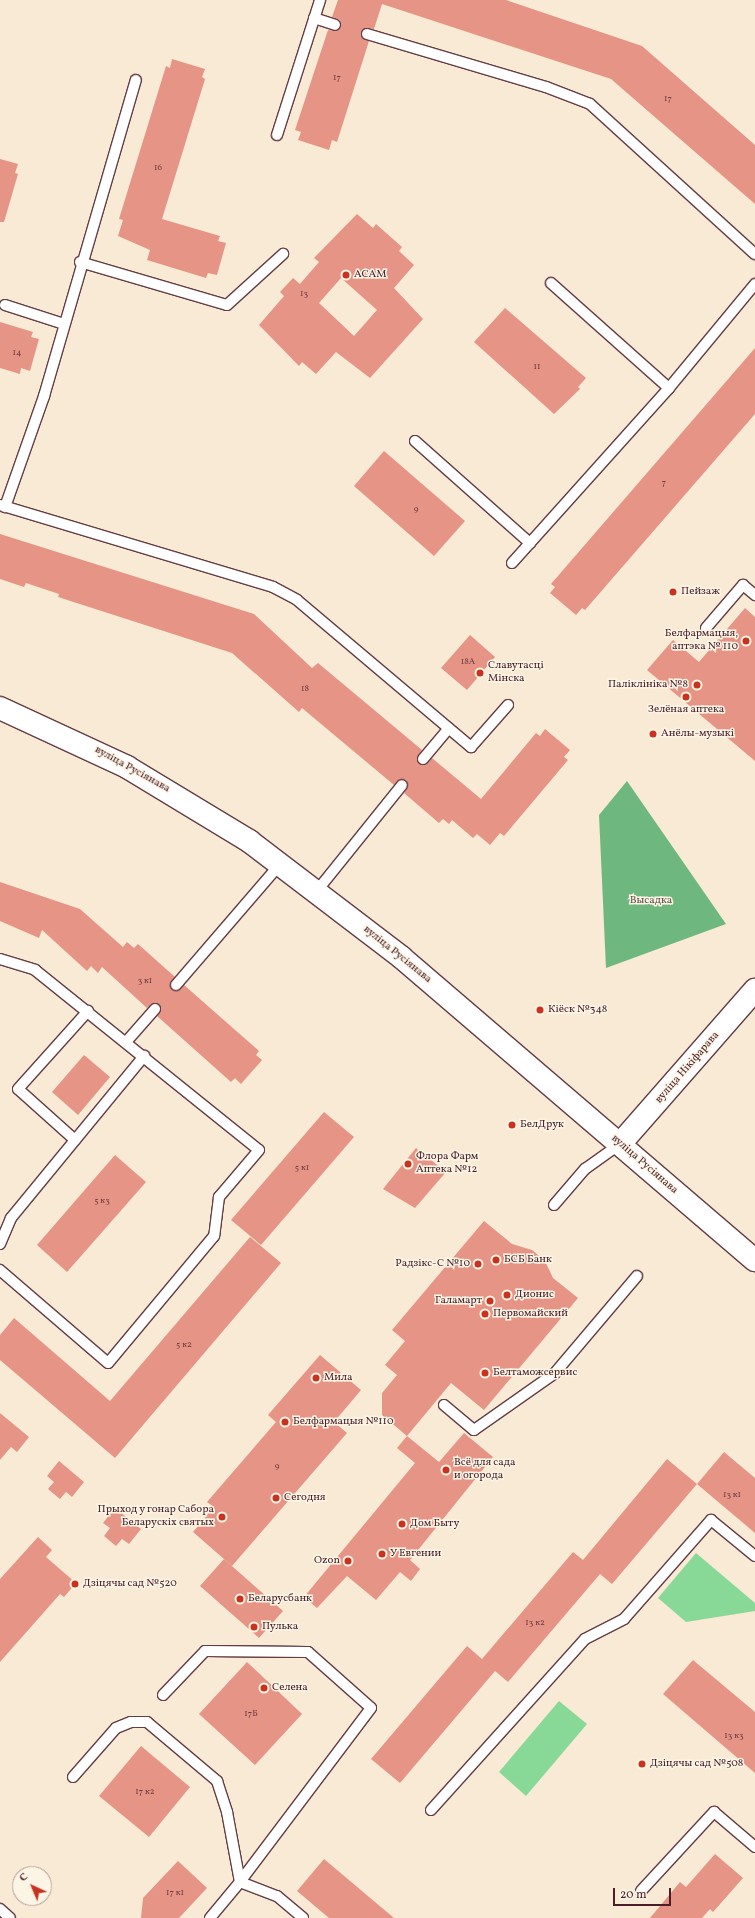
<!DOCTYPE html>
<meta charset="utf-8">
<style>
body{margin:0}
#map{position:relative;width:755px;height:1918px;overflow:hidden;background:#f8ead4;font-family:Vollkorn,serif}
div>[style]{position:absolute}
.green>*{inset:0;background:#88d898}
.forest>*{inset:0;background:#6eb880}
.building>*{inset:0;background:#e69486}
.roads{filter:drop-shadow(1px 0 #643d44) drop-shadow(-1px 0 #643d44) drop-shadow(0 1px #643d44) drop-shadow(0 -1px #643d44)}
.lane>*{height:10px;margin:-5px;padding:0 5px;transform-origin:5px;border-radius:5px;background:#fff}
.secondary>*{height:22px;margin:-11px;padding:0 11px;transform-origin:11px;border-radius:11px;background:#fff}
.dots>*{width:11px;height:11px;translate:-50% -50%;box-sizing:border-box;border:2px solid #fcf5e5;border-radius:50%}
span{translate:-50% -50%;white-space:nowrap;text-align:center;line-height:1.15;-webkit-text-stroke:3px #fcf5e5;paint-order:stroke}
.number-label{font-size:9px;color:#713c42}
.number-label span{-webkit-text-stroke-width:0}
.poi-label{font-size:11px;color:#4a1f2b}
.left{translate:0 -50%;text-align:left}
.right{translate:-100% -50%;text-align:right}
.street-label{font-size:11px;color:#4a1f2b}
.park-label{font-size:11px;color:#5d564c}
.north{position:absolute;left:12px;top:1866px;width:40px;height:40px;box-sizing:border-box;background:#fcf5e5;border:1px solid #b59f9b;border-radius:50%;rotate:316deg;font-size:11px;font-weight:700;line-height:16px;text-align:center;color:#4a1f2b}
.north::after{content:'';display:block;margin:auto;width:14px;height:18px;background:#c8321e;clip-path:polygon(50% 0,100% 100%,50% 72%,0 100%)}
.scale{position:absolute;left:613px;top:1888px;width:58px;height:18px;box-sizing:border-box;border:2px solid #4a1f2b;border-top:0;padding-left:5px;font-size:12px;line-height:14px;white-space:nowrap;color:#4a1f2b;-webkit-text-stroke:3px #fcf5e5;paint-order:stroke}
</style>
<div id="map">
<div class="green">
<i style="clip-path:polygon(696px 1553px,755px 1603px,755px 1611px,686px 1622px,658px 1598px)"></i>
<i style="clip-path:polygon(559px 1701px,587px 1724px,526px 1796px,499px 1772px)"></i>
</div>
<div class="forest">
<i style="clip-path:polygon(627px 781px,726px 924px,606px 968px,599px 815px)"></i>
</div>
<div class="building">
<i style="clip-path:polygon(338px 0,506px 0,642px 46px,755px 145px,755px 204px,611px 79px,382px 4px,374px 29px,366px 28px,361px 32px,362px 38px,369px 41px,337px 142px,332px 140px,329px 150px,298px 140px,301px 132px,295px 130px,328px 30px,337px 31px,341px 27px,340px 20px,332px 17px)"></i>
<i style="clip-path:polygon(172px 59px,205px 69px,202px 77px,205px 79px,162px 219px,220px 236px,218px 241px,226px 243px,217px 275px,208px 273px,206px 278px,147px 260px,150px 250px,118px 236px,123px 220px,119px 219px,166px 66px,170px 68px)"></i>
<i style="clip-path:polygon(0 159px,18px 164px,15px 173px,18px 174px,4px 222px,0 222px)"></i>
<i style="clip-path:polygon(evenodd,357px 214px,373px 228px,376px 224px,402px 247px,399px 251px,414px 265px,394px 288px,423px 319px,370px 378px,336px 352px,316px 374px,302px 362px,299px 366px,259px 325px,284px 296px,280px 292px,293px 278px,300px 284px,319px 262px,314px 258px,357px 214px,341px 278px,377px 310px,354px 336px,319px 303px,341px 278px)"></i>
<i style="clip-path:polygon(505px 308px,586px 378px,578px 387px,580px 389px,554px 414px,474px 342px)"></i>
<i style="clip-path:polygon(0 322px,33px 332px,31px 337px,39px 339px,30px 371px,21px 368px,20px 374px,0 368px)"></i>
<i style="clip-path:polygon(755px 348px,755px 414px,585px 610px,582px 608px,576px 615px,550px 593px,555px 587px,551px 584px)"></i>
<i style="clip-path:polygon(384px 451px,465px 521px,434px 556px,354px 486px)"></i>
<i style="clip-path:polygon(0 534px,254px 614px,312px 668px,318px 663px,422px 750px,417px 758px,419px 764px,426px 765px,432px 758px,481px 799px,536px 733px,540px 736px,545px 729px,570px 750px,564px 757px,568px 760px,504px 836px,500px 833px,490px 845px,477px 834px,473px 838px,452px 820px,449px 824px,443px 819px,439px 823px,404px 793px,408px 786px,406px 780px,400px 779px,394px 785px,302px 708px,299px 712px,232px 653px,58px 597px,59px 594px,26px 583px,24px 587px,0 579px)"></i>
<i style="clip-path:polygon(745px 608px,755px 617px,755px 761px,647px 670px,673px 640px,699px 662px)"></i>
<i style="clip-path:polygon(470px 635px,495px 657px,467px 690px,441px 668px)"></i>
<i style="clip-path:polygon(0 882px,80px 909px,123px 947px,127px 942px,134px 948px,138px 944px,175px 977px,170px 983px,172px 990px,178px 991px,184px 985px,259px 1051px,256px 1055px,262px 1060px,241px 1084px,235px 1078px,231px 1082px,157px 1016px,161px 1010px,159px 1004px,153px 1003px,147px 1008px,102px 967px,98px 973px,91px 966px,87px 971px,42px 930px,39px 938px,0 921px)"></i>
<i style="clip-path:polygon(84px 1055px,110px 1077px,78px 1115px,52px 1092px)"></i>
<i style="clip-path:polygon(324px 1112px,354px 1137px,261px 1245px,231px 1220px)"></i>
<i style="clip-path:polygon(416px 1148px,446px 1172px,415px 1208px,383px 1189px)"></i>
<i style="clip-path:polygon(115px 1155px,146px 1182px,67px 1272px,37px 1245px)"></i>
<i style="clip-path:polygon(484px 1221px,512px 1244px,532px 1250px,545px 1261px,553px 1278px,578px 1298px,484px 1410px,451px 1383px,407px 1436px,382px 1415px,382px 1393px,397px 1375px,385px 1365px,405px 1341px,392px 1330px)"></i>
<i style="clip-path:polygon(250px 1237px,281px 1263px,115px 1458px,0 1360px,0 1335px,14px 1318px,110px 1401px)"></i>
<i style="clip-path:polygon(320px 1355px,361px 1390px,334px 1422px,347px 1433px,232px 1566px,193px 1532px,214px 1507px,207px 1502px,276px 1422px,268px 1415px)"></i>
<i style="clip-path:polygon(0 1413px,29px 1437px,17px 1452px,11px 1447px,0 1460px)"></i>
<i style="clip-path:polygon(464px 1433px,493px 1457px,410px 1560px,420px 1569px,411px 1581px,400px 1572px,376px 1600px,347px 1576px,317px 1608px,304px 1597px,415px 1463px,397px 1448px,407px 1436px,439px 1462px)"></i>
<i style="clip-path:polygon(724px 1452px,755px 1478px,755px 1533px,697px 1484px)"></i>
<i style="clip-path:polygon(667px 1459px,697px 1484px,612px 1584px,600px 1574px,508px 1682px,495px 1671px,400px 1783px,371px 1759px,467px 1646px,482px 1659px,573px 1552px,583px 1560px)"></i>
<i style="clip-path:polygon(59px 1461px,84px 1482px,72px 1497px,66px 1492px,60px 1499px,48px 1489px,54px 1482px,47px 1476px)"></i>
<i style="clip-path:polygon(115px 1508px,141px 1529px,129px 1544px,122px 1539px,116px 1546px,104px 1536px,110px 1528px,103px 1523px)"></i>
<i style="clip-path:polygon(38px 1537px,52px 1550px,46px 1557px,76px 1583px,64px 1597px,60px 1594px,0 1662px,0 1579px)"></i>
<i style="clip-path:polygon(224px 1559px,283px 1611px,259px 1638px,200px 1586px)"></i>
<i style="clip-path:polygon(693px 1660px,755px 1712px,755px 1773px,663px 1694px)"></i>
<i style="clip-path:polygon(247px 1662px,302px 1714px,255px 1765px,199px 1714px)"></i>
<i style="clip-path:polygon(141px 1746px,190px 1787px,149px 1837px,99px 1796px)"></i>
<i style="clip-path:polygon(715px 1854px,743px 1878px,713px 1912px,710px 1909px,702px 1918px,650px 1918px,680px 1882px,686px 1887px)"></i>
<i style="clip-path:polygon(324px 1859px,394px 1918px,329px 1918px,297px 1891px)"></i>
<i style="clip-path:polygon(178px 1861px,207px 1888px,179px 1918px,141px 1918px,143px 1898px)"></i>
</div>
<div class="roads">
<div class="lane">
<i style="left:314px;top:18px;width:22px;rotate:18deg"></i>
<i style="left:367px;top:34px;width:187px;rotate:16.5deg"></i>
<i style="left:546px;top:87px;width:47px;rotate:21.1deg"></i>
<i style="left:590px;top:104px;width:223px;rotate:42.3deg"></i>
<i style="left:277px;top:135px;width:142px;rotate:-72.3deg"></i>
<i style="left:80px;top:262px;width:153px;rotate:16.3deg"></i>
<i style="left:227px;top:305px;width:76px;rotate:-42.3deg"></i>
<i style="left:551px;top:283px;width:158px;rotate:41.7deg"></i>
<i style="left:5px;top:305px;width:62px;rotate:17.9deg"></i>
<i style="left:415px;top:441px;width:154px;rotate:41.6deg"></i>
<i style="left:0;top:505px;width:285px;rotate:16.7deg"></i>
<i style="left:273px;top:587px;width:27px;rotate:28deg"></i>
<i style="left:297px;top:600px;width:228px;rotate:40.2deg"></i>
<i style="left:471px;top:747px;width:56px;rotate:-48.6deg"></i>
<i style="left:5px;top:507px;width:118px;rotate:-70.6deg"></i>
<i style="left:44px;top:396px;width:329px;rotate:-73.8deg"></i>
<i style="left:512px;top:563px;width:235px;rotate:-48.1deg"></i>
<i style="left:669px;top:388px;width:135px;rotate:-50.4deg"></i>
<i style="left:706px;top:628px;width:57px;rotate:-49.3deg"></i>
<i style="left:743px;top:585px;width:16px;rotate:40deg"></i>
<i style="left:423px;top:759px;width:40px;rotate:-50deg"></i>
<i style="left:316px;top:892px;width:137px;rotate:-51.2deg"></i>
<i style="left:0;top:959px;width:37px;rotate:17deg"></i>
<i style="left:35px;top:970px;width:287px;rotate:38.8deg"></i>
<i style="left:259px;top:1150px;width:62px;rotate:130.4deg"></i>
<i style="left:219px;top:1197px;width:39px;rotate:97deg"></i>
<i style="left:214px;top:1236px;width:165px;rotate:129.8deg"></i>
<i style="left:108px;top:1363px;width:143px;rotate:-139.3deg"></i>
<i style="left:176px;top:985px;width:160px;rotate:-49.3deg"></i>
<i style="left:126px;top:1042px;width:44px;rotate:-48.7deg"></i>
<i style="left:75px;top:1140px;width:76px;rotate:-138.2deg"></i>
<i style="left:18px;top:1089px;width:105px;rotate:-48.1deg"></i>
<i style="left:554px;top:1205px;width:48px;rotate:-49.3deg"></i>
<i style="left:585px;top:1169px;width:43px;rotate:-35.5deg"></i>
<i style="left:0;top:1244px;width:28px;rotate:-67deg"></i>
<i style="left:11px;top:1218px;width:210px;rotate:-50.6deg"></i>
<i style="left:444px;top:1405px;width:39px;rotate:40deg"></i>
<i style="left:474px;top:1430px;width:99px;rotate:-35.1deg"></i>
<i style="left:555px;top:1373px;width:127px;rotate:-49.8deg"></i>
<i style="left:163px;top:1695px;width:61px;rotate:-46.3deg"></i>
<i style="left:205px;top:1651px;width:103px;rotate:0.6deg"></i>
<i style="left:308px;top:1652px;width:84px;rotate:41.6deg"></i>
<i style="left:371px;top:1708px;width:218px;rotate:127deg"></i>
<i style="left:240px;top:1882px;width:40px;rotate:21deg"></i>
<i style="left:277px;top:1896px;width:34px;rotate:40deg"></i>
<i style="left:73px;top:1777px;width:65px;rotate:-48.7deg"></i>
<i style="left:116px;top:1728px;width:16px;rotate:-22deg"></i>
<i style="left:131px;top:1722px;width:16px"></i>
<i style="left:147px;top:1722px;width:92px;rotate:40.1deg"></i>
<i style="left:217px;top:1781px;width:33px;rotate:72deg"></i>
<i style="left:227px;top:1812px;width:71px;rotate:79.5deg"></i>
<i style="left:240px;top:1882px;width:47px;rotate:129.8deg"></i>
<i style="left:431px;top:1810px;width:230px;rotate:-48deg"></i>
<i style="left:585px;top:1639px;width:44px;rotate:-27.1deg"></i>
<i style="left:624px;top:1619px;width:132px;rotate:-48.7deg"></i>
<i style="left:711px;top:1520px;width:57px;rotate:39.3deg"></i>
<i style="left:641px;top:1891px;width:108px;rotate:-47.3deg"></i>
<i style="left:714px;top:1812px;width:54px;rotate:40.5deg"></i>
<i style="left:0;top:1909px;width:13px;rotate:42deg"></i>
</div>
<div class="secondary">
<i style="left:0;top:708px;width:140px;rotate:24.9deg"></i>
<i style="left:127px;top:767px;width:143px;rotate:31.2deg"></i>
<i style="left:249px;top:841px;width:191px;rotate:37.3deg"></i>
<i style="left:401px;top:957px;width:466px;rotate:40.6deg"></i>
<i style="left:620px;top:1144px;width:205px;rotate:-48.8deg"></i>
</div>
</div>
<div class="dots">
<i style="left:346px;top:275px;background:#c8321e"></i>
<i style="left:673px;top:592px;background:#c8321e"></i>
<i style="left:746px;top:641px;background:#c8321e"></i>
<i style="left:480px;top:673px;background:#c8321e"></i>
<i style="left:697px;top:685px;background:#c8321e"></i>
<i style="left:686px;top:697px;background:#c8321e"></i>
<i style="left:653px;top:734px;background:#c8321e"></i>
<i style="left:540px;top:1010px;background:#c8321e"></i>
<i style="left:512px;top:1125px;background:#c8321e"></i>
<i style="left:408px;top:1164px;background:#c8321e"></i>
<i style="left:496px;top:1260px;background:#c8321e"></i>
<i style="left:478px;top:1264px;background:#c8321e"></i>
<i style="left:507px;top:1295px;background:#c8321e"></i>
<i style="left:490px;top:1301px;background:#c8321e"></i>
<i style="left:485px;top:1314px;background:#c8321e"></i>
<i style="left:485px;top:1373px;background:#c8321e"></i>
<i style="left:316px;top:1378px;background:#c8321e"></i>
<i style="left:285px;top:1422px;background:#c8321e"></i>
<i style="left:446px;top:1470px;background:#c8321e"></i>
<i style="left:276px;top:1498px;background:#c8321e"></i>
<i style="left:222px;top:1517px;background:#c8321e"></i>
<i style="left:402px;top:1524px;background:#c8321e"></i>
<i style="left:382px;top:1554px;background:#c8321e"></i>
<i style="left:348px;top:1561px;background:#c8321e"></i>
<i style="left:75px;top:1584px;background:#c8321e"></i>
<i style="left:240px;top:1599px;background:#c8321e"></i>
<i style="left:254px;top:1627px;background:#c8321e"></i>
<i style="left:264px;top:1688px;background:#c8321e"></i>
<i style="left:642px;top:1764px;background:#c8321e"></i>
</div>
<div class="number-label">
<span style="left:337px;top:78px">17</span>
<span style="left:668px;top:99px">17</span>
<span style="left:158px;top:168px">16</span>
<span style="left:304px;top:294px">13</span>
<span style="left:17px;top:353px">14</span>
<span style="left:537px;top:367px">11</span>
<span style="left:664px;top:483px">7</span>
<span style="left:416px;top:510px">9</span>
<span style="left:468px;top:662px">18А</span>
<span style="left:305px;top:689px">18</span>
<span style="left:145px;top:981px">3 к1</span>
<span style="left:302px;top:1168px">5 к1</span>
<span style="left:102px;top:1201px">5 к3</span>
<span style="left:184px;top:1345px">5 к2</span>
<span style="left:277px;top:1467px">9</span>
<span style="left:732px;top:1495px">13 к1</span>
<span style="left:535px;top:1623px">13 к2</span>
<span style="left:251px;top:1714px">17Б</span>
<span style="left:734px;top:1736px">13 к3</span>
<span style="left:145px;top:1792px">17 к2</span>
<span style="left:175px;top:1893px">17 к1</span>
</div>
<div class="poi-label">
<span class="left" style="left:354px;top:275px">АСАМ</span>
<span class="left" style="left:681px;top:592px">Пейзаж</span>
<span class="right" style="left:738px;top:641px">Белфармацыя,<br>аптэка № 110</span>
<span class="left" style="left:488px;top:673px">Славутасці<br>Мінска</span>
<span class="right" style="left:688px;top:685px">Паліклініка №8</span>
<span style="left:686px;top:710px">Зелёная аптека</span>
<span class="left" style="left:661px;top:734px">Анёлы-музыкі</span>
<span class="left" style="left:548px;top:1010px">Кіёск №348</span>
<span class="left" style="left:520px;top:1125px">БелДрук</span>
<span class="left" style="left:416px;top:1164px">Флора Фарм<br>Аптека №12</span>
<span class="left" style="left:504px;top:1260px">БСБ Банк</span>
<span class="right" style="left:470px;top:1264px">Радзікс-С №10</span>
<span class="left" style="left:515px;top:1295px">Дионис</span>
<span class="right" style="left:482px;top:1301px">Галамарт</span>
<span class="left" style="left:493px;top:1314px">Первомайский</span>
<span class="left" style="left:493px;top:1373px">Белтаможсервис</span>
<span class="left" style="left:324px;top:1378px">Мила</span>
<span class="left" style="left:293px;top:1422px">Белфармацыя №110</span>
<span class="left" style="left:454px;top:1470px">Всё для сада<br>и огорода</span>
<span class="left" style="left:284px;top:1498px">Сегодня</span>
<span class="right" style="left:214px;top:1517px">Прыход у гонар Сабора<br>Беларускіх святых</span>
<span class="left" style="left:410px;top:1524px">Дом Быту</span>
<span class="left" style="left:390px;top:1554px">У Евгении</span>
<span class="right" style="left:340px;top:1561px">Ozon</span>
<span class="left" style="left:83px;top:1584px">Дзіцячы сад №520</span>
<span class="left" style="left:248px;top:1599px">Беларусбанк</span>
<span class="left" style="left:262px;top:1627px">Пулька</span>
<span class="left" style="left:272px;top:1688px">Селена</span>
<span class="left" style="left:650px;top:1764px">Дзіцячы сад №508</span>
</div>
<div class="street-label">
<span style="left:132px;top:770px;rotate:29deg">вуліца Русіянава</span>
<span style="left:397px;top:955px;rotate:39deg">вуліца Русіянава</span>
<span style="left:688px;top:1068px;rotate:-49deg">вуліца Нікіфарава</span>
<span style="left:644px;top:1165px;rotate:41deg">вуліца Русіянава</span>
</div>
<div class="park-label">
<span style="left:651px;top:901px">Высадка</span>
</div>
<div class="north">С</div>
<div class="scale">20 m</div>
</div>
